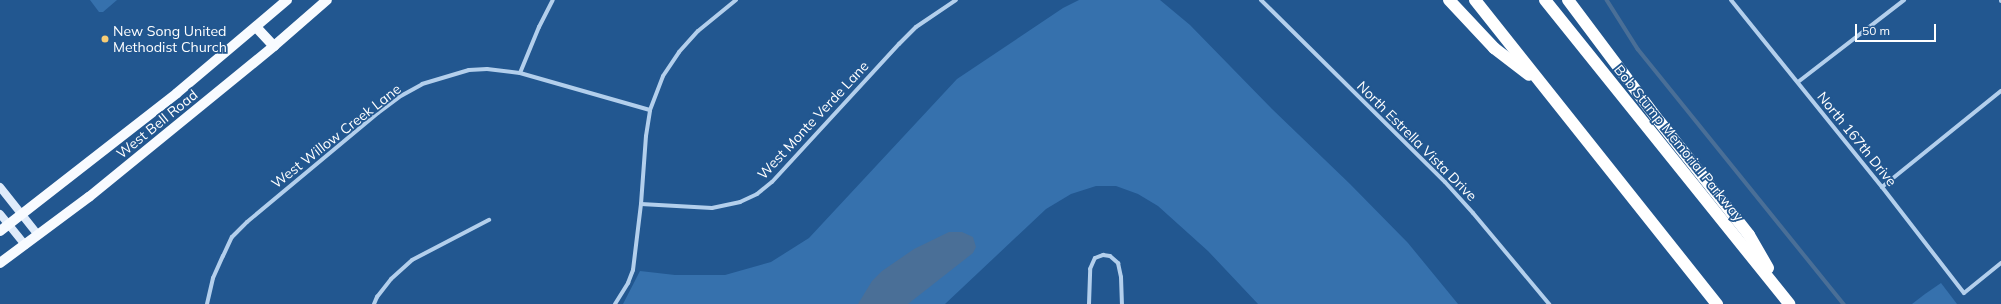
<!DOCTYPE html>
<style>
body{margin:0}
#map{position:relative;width:2001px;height:304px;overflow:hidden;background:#225790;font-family:Mulish,sans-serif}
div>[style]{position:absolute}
.green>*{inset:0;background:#3671ad}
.water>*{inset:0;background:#4a6f97}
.stream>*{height:3.5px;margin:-1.75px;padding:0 1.75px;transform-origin:1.75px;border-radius:1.75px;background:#4a6f97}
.street>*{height:4px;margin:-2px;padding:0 2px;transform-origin:2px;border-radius:2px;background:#b3cfec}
.secondary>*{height:8px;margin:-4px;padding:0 4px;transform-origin:4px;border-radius:4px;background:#dfebfa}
.primary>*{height:10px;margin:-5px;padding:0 5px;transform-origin:5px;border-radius:5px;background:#f8fbff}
.highway>*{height:12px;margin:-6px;padding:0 6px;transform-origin:6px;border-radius:6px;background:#fff}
.dots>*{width:11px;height:11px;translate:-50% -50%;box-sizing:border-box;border:2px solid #225790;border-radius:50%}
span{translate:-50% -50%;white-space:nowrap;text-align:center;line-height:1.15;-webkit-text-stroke:3.5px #225790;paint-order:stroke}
.poi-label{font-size:14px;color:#fff}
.left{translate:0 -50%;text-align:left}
.street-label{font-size:14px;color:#fff}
.scale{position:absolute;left:1855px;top:24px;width:81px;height:18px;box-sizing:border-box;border:2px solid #fff;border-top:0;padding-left:5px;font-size:12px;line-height:14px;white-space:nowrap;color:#fff;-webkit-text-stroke:3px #225790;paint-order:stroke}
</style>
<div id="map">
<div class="green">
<i style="clip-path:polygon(90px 0,117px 0,103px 12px,99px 12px)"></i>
<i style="clip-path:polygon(1079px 0,1160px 0,1190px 25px,1272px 109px,1350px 184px,1408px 243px,1458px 304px,1258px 304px,1208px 251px,1158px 206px,1138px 194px,1116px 186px,1096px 186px,1071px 194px,1046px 209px,945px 304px,623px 304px,640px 271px,675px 275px,725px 275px,771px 262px,809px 238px,957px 79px,1063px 8px)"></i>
<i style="clip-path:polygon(1941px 283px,1957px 304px,1912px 304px,1925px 294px)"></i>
</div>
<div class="water">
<i style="clip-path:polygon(949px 232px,962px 232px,973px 237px,976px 247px,973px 253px,908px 304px,858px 304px,872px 281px,882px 271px,914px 249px)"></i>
</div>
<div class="stream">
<i style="left:1607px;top:0;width:58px;rotate:57.7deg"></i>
<i style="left:1638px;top:49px;width:328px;rotate:51.1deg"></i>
</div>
<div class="street">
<i style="left:1261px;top:0;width:259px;rotate:44.7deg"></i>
<i style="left:1445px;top:182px;width:42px;rotate:47.9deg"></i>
<i style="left:1473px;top:213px;width:119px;rotate:50.1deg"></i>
<i style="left:1731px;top:0;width:240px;rotate:51.1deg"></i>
<i style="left:1882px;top:187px;width:134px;rotate:52.3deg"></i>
<i style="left:1964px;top:293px;width:48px;rotate:-39deg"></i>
<i style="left:2001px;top:0;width:1px;rotate:90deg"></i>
<i style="left:520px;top:73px;width:50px;rotate:-67.6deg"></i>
<i style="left:539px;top:27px;width:30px;rotate:-63deg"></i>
<i style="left:1798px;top:82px;width:134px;rotate:-37.7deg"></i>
<i style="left:1882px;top:187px;width:153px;rotate:-38.9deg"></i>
<i style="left:641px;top:204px;width:71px;rotate:3.2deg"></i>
<i style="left:712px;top:208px;width:29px;rotate:-12deg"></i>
<i style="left:740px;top:202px;width:19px;rotate:-25deg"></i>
<i style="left:757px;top:194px;width:19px;rotate:-39deg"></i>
<i style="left:772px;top:182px;width:188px;rotate:-47.4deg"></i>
<i style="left:899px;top:44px;width:24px;rotate:-45deg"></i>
<i style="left:916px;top:27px;width:48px;rotate:-34deg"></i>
<i style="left:207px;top:304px;width:27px;rotate:-77deg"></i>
<i style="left:213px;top:278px;width:24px;rotate:-66deg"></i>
<i style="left:223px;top:256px;width:21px;rotate:-65deg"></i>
<i style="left:232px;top:237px;width:21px;rotate:-45deg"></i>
<i style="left:247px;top:222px;width:170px;rotate:-39.8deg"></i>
<i style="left:378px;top:113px;width:26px;rotate:-37deg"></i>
<i style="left:399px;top:97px;width:26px;rotate:-29deg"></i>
<i style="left:422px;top:84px;width:49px;rotate:-16.6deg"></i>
<i style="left:469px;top:70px;width:18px;rotate:-3deg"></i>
<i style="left:487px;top:69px;width:33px;rotate:7deg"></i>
<i style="left:520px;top:73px;width:135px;rotate:15.9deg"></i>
<i style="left:374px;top:304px;width:8px;rotate:-67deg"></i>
<i style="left:377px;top:297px;width:23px;rotate:-52deg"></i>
<i style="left:391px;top:279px;width:28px;rotate:-42deg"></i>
<i style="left:412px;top:260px;width:87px;rotate:-27.5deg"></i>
<i style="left:615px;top:304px;width:25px;rotate:-58deg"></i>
<i style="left:628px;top:283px;width:14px;rotate:-69deg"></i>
<i style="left:633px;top:270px;width:66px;rotate:-83.1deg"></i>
<i style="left:641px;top:204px;width:68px;rotate:-85.8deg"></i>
<i style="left:646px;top:136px;width:26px;rotate:-81deg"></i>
<i style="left:650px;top:110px;width:36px;rotate:-69deg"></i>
<i style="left:663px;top:76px;width:29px;rotate:-56deg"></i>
<i style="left:679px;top:52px;width:28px;rotate:-48deg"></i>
<i style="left:698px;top:31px;width:49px;rotate:-39.2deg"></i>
<i style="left:1089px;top:304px;width:35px;rotate:-88deg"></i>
<i style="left:1090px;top:269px;width:12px;rotate:-66deg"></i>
<i style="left:1095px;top:258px;width:9px;rotate:-21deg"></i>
<i style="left:1103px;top:255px;width:7px;rotate:8deg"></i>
<i style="left:1110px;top:256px;width:11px;rotate:41deg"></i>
<i style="left:1118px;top:263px;width:14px;rotate:78deg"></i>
<i style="left:1121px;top:277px;width:27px;rotate:88deg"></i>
</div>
<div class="secondary">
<i style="left:0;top:187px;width:61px;rotate:51.6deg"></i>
<i style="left:0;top:214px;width:40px;rotate:51deg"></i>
</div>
<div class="primary">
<i style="left:256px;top:27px;width:26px;rotate:47deg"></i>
<i style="left:0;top:231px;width:224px;rotate:-37.9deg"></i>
<i style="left:177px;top:93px;width:144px;rotate:-40.2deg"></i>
<i style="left:0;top:263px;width:111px;rotate:-36.6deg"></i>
<i style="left:89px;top:197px;width:239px;rotate:-39.2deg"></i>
<i style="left:274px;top:46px;width:70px;rotate:-41deg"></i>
</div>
<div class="highway">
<i style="left:1449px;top:0;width:66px;rotate:46.8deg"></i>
<i style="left:1494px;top:48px;width:44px;rotate:37.6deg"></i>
<i style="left:1475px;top:0;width:389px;rotate:51.5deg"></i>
<i style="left:1545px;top:0;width:390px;rotate:51.2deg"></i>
<i style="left:1568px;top:0;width:151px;rotate:53.1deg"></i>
<i style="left:1659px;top:121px;width:145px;rotate:51.7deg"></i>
<i style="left:1749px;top:235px;width:38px;rotate:60deg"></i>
</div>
<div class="dots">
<i style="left:105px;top:39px;background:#f8cd75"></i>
</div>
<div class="poi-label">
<span class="left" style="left:113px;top:39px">New Song United<br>Methodist Church</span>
</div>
<div class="street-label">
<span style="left:813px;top:120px;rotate:-47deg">West Monte Verde Lane</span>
<span style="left:157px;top:124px;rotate:-39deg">West Bell Road</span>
<span style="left:336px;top:136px;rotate:-38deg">West Willow Creek Lane</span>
<span style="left:1857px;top:139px;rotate:51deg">North 167th Drive</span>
<span style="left:1417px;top:141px;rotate:45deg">North Estrella Vista Drive</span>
<span style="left:1679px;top:143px;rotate:51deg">Bob Stump Memorial Parkway</span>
</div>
<div class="scale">50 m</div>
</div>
